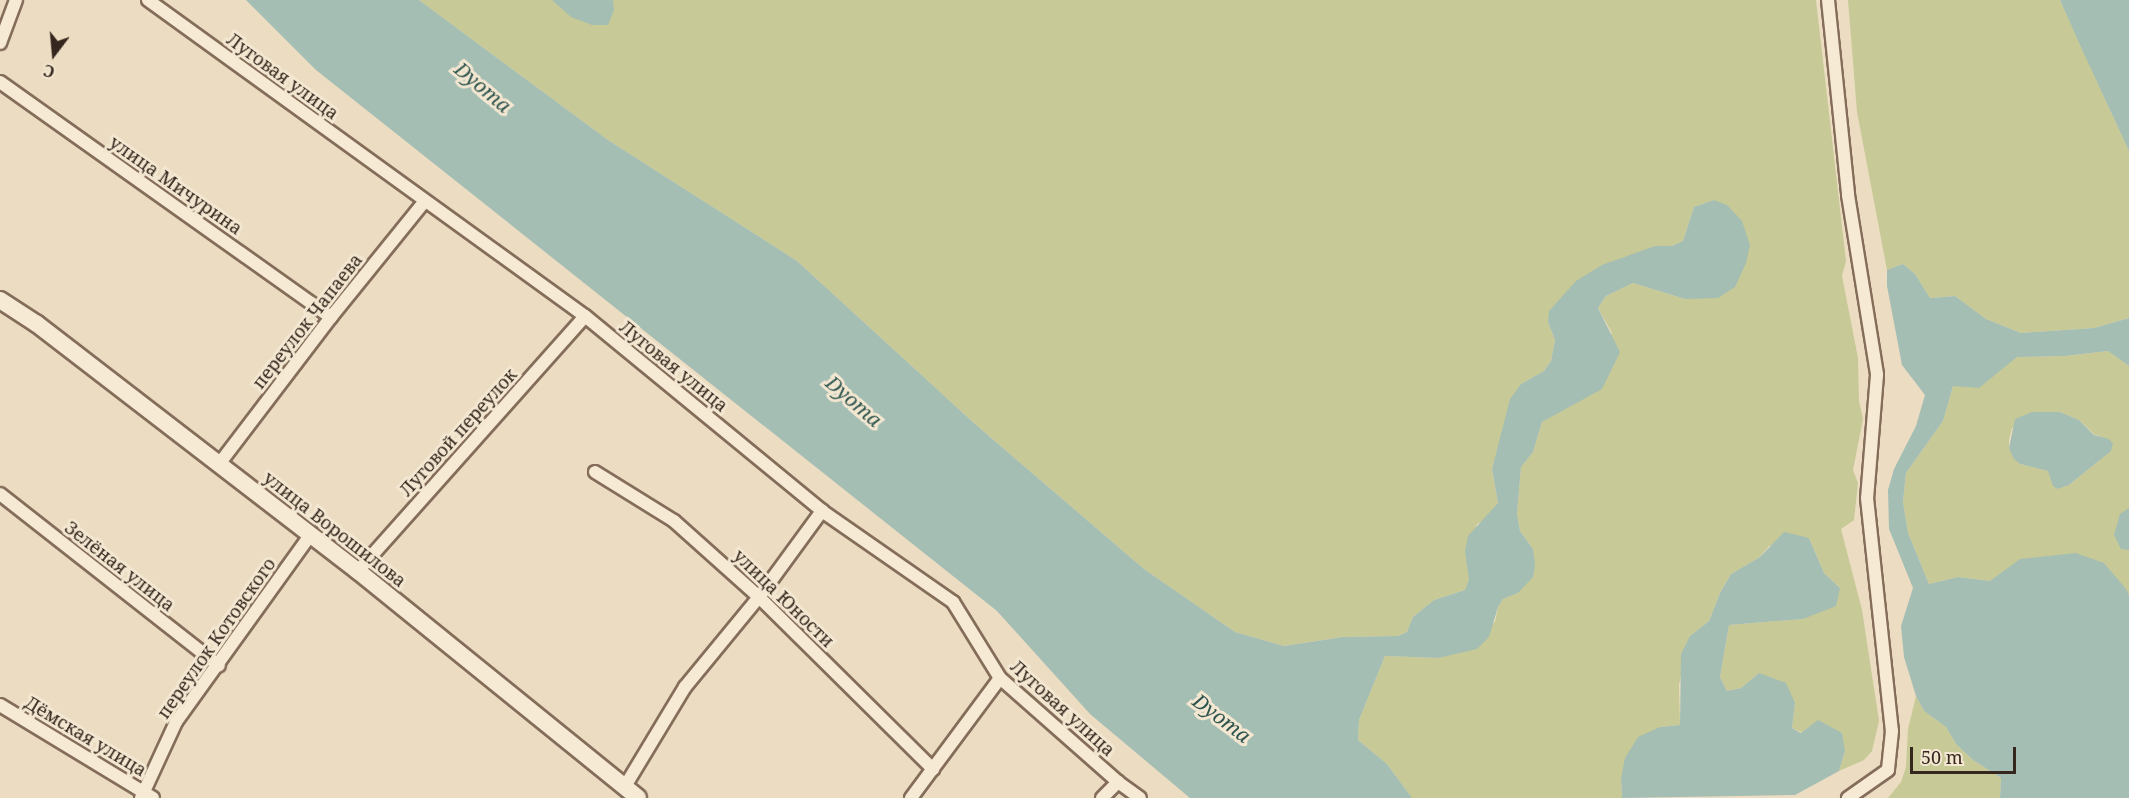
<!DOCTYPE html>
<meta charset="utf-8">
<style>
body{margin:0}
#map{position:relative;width:2129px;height:798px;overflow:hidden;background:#ebdcc2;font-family:"Noto Serif",serif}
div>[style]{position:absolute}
.green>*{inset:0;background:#c7c996}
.water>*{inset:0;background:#a4beb4}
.roads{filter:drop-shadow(2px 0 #846d5a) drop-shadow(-2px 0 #846d5a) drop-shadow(0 2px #846d5a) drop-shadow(0 -2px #846d5a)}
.street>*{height:12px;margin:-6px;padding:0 6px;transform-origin:6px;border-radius:6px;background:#f7ead4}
.secondary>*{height:16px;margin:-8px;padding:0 8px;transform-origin:8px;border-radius:8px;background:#f7ead4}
span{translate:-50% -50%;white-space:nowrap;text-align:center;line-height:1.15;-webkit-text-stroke:6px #f3e7d1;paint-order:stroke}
.street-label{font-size:18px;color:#35271d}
.water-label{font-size:20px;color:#2d544e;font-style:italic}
.north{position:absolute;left:24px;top:24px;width:60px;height:60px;-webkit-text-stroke:4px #f3e7d1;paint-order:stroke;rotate:196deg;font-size:16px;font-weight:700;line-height:24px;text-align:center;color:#35271d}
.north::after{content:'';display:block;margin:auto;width:21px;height:27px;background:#35271d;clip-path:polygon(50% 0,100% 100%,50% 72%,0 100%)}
.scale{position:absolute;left:1910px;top:747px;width:106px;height:27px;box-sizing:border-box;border:3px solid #35271d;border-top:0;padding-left:8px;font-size:18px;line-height:21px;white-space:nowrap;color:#35271d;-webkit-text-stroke:4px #f3e7d1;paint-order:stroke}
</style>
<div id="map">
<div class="green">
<i style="clip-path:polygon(419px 0,1816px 0,1846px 261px,1842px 276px,1858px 358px,1859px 401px,1863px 419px,1853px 470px,1858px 483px,1854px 520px,1841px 529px,1862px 610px,1879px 721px,1872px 751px,1864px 760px,1839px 771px,1845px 751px,1792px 728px,1795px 703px,1759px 673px,1741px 688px,1727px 691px,1720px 677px,1729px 625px,1803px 619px,1840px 588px,1824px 573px,1809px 538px,1769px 546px,1760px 557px,1731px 574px,1720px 593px,1709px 621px,1690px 636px,1679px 685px,1680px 725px,1660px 727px,1621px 778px,1622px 798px,1412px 798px,1387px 764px,1358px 740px,1359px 720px,1385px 656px,1438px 658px,1495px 622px,1498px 607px,1503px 599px,1518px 593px,1533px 549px,1520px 531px,1517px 514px,1521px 467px,1533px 452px,1542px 422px,1555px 414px,1612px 333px,1598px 308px,1606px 296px,1633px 283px,1685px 299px,1714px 200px,1694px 207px,1683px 241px,1672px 246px,1655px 246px,1548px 322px,1555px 340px,1551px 361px,1544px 371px,1521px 384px,1506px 419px,1492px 469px,1498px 503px,1486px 519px,1477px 524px,1467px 565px,1470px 580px,1465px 590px,1434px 600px,1413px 617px,1407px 632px,1398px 636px,1343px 637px,1284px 646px,1235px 632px,1144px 569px,975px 424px,797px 261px,608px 140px)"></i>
<i style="clip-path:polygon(1848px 0,2060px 0,2129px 151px,2129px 318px,2094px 328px,2021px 333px,1986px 319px,1955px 296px,1930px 298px,1915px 274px,1903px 264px,1887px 270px,1857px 112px)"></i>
<i style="clip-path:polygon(evenodd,2108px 351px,2129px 366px,2129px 595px,2104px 563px,2001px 575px,1990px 581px,1958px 577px,1929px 584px,1908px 533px,1903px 502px,1906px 473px,1943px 421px,1953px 386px,2003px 367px,2017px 357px,2065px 356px,2108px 351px,2060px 412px,2079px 420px,2095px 435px,2100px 436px,2100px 460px,2069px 485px,2058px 489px,2048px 471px,2020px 464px,2009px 448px,2009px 440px,2012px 428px,2052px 413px,2060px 412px)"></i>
<i style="clip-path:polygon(1916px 696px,1924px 711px,1946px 727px,1956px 744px,1973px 760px,2001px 778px,2000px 798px,1888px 798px,1901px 782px,1906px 767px,1908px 729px)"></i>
</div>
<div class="water">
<i style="clip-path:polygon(246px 0,419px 0,608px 140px,797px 261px,975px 424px,1144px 569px,1235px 632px,1284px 646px,1343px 637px,1398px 636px,1407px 632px,1413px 617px,1434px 600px,1465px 590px,1469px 580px,1465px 551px,1468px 536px,1498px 503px,1492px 469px,1510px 399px,1521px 384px,1544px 371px,1551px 361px,1555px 340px,1548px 322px,1549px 311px,1576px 281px,1602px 265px,1655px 246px,1672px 246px,1683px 241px,1694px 207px,1714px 200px,1727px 205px,1742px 221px,1750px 245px,1746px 263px,1735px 287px,1718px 298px,1685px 299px,1633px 283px,1606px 296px,1598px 308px,1620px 352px,1602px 389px,1542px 422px,1533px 452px,1521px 467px,1517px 514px,1520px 531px,1533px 549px,1535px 565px,1533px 577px,1518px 593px,1503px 599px,1498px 607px,1489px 637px,1477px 649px,1438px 658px,1385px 656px,1359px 720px,1358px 740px,1387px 764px,1412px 798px,1190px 798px,1090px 714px,997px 611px,316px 70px)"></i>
<i style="clip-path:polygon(552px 0,613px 0,614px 10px,608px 25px,592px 25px,571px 17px)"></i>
<i style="clip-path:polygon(2060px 0,2129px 0,2129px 151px,2080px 45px)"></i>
<i style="clip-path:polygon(1903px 264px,1915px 274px,1930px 298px,1955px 296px,1986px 319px,2021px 333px,2094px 328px,2129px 318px,2129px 366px,2108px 351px,2065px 356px,2017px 357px,1979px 388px,1953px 386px,1943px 421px,1906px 473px,1903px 502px,1908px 533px,1929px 584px,1958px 577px,1990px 581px,2020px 559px,2076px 553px,2104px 563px,2126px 589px,2129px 595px,2129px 798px,2000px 798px,2001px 778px,1973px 760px,1956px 744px,1946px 727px,1924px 711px,1916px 696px,1904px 657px,1901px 626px,1913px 588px,1889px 529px,1888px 490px,1894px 469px,1916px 426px,1925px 395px,1902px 365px,1887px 286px,1887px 270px)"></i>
<i style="clip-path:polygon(2032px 412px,2060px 412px,2079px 420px,2094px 435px,2109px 439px,2113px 444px,2111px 451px,2069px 485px,2058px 489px,2053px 486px,2048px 471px,2020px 464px,2014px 459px,2009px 448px,2015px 419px)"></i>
<i style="clip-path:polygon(2129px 508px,2129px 550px,2121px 549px,2114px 535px,2120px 514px)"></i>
<i style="clip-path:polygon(1784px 532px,1809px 538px,1824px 573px,1840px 588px,1836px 606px,1803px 619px,1729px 625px,1720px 677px,1727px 691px,1741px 688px,1759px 673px,1786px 683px,1795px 703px,1792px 728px,1801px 733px,1818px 720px,1842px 733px,1845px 751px,1839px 771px,1795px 795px,1622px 798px,1621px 778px,1625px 758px,1638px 737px,1660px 727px,1680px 725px,1681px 654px,1690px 636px,1709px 621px,1720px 593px,1731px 574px,1760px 557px)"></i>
</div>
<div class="roads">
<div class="street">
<i style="left:148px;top:0;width:539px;rotate:35.87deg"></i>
<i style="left:585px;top:316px;width:307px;rotate:39.4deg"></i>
<i style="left:822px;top:511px;width:160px;rotate:34.8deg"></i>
<i style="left:953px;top:602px;width:89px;rotate:58.3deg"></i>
<i style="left:1000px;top:678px;width:157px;rotate:41.4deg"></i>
<i style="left:1118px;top:782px;width:27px;rotate:36deg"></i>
<i style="left:1828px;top:0;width:196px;rotate:84.1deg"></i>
<i style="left:1848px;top:195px;width:182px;rotate:80.8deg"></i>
<i style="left:1877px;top:375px;width:123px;rotate:94.6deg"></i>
<i style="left:1867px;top:498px;width:234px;rotate:83.9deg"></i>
<i style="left:1892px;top:731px;width:39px;rotate:96deg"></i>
<i style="left:1888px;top:770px;width:49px;rotate:145deg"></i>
<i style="left:0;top:43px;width:46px;rotate:-69.6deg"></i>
<i style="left:0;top:82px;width:406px;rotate:35.4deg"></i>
<i style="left:219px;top:464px;width:185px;rotate:-52.7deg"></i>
<i style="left:331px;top:317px;width:148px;rotate:-51deg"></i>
<i style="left:595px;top:472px;width:93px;rotate:31.8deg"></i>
<i style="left:674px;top:521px;width:114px;rotate:41.8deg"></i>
<i style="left:759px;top:597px;width:245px;rotate:44.7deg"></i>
<i style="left:0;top:494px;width:278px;rotate:38.1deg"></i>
<i style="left:358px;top:571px;width:341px;rotate:-48.3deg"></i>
<i style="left:0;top:705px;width:179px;rotate:31.3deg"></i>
<i style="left:624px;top:788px;width:118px;rotate:-58.9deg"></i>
<i style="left:685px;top:687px;width:117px;rotate:-50.6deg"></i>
<i style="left:759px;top:597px;width:107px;rotate:-53.8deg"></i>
<i style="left:141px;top:798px;width:84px;rotate:-65.3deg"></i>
<i style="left:176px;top:722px;width:231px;rotate:-54.3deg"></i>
<i style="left:911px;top:798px;width:149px;rotate:-53.4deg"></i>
<i style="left:1102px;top:798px;width:23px;rotate:-45deg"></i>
</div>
<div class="secondary">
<i style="left:0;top:300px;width:44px;rotate:33deg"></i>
<i style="left:37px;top:324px;width:405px;rotate:37.6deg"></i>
<i style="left:358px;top:571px;width:360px;rotate:39deg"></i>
</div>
</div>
<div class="street-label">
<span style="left:283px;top:76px;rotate:36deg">Луговая улица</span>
<span style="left:176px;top:185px;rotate:35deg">улица Мичурина</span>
<span style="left:307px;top:321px;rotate:-52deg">переулок Чапаева</span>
<span style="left:674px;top:366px;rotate:39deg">Луговая улица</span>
<span style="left:458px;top:432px;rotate:-48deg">Луговой переулок</span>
<span style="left:335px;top:529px;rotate:38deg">улица Ворошилова</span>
<span style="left:120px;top:566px;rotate:38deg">Зелёная улица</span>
<span style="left:784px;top:598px;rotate:44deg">улица Юности</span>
<span style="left:216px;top:638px;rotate:-55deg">переулок Котовского</span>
<span style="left:1063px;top:708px;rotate:42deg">Луговая улица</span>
<span style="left:86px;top:736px;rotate:31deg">Дёмская улица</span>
</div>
<div class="water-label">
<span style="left:483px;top:87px;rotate:40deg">Dyoma</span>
<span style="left:854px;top:401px;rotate:41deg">Dyoma</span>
<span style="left:1222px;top:718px;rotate:37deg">Dyoma</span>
</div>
<div class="north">С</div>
<div class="scale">50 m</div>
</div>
